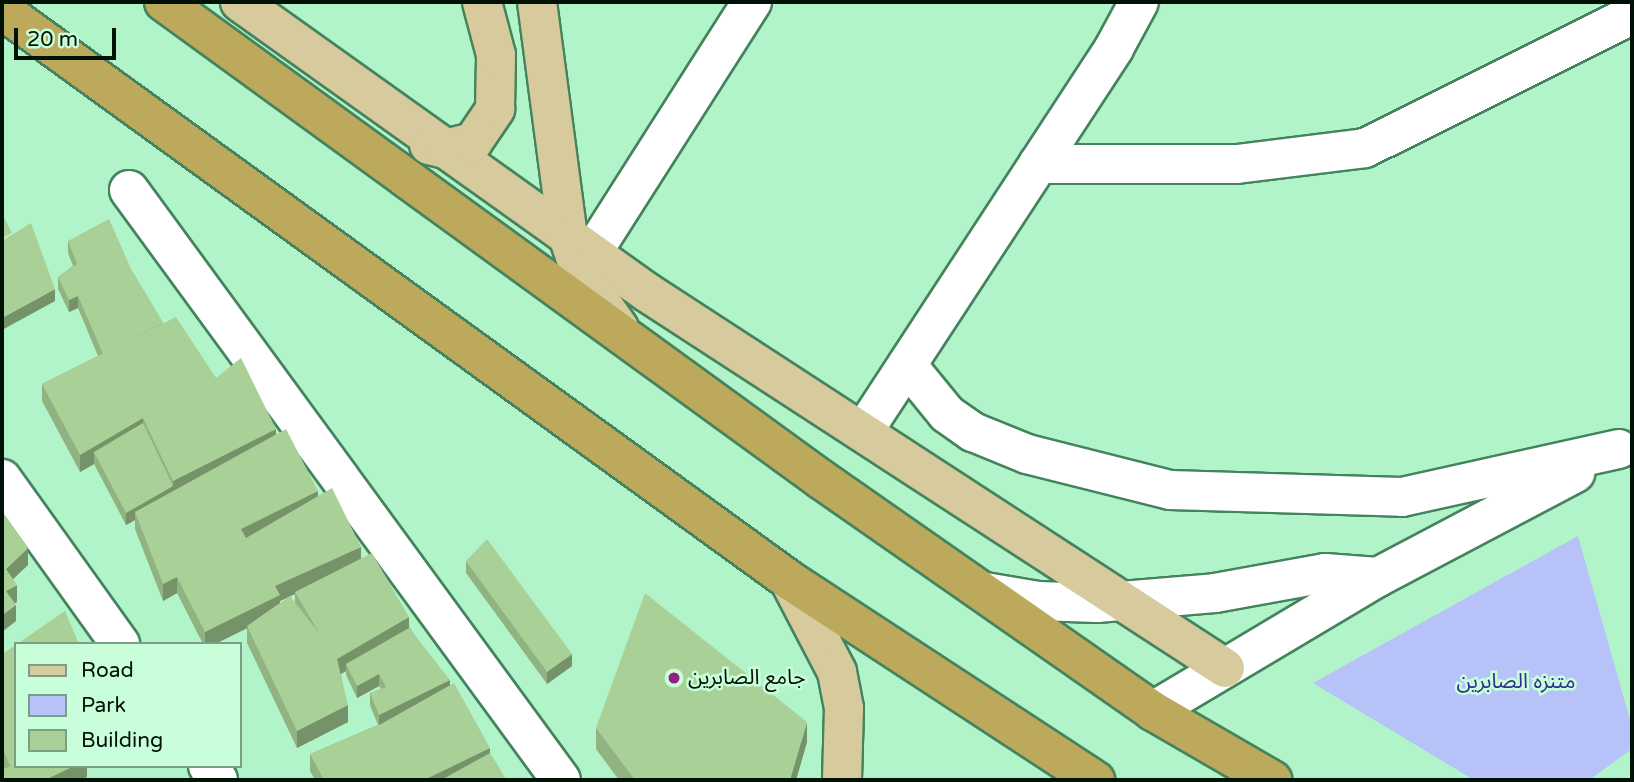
<!DOCTYPE html>
<meta charset="utf-8">
<style>
body{margin:0}
#map{position:relative;width:1634px;height:782px;overflow:hidden;background:#b2f4c9;font-family:"Varela Round","Noto Sans Arabic",sans-serif}
div>[style]{position:absolute}
.green>*{inset:0;background:#b7c2f9}
.roads{filter:drop-shadow(2px 0 #44835d) drop-shadow(-2px 0 #44835d) drop-shadow(0 2px #44835d) drop-shadow(0 -2px #44835d)}
.minor>*{height:38px;margin:-19px;padding:0 19px;transform-origin:19px;border-radius:19px;background:#fff}
.major>*{height:38px;margin:-19px;padding:0 19px;transform-origin:19px;border-radius:19px;background:#d7cb9d}
.highway>*{height:38px;margin:-19px;padding:0 19px;transform-origin:19px;border-radius:19px;background:#bca95c}
.wall>*{inset:0;background:#91b381}
.shaded-wall>*{inset:0;background:#769269}
.building>*{inset:0;background:#a9d096}
.dots>*{width:19px;height:19px;translate:-50% -50%;box-sizing:border-box;border:4px solid #c9fedb;border-radius:50%}
span{translate:-50% -50%;white-space:nowrap;text-align:center;line-height:1.15;-webkit-text-stroke:5px #c9fedb;paint-order:stroke}
.poi-label{font-size:21px;color:#001205}
.left{translate:0 -50%;text-align:left}
.park-label{font-size:21px;color:#2f308c}
.frame{position:absolute;inset:0;border:4px solid #001205;pointer-events:none}
.legend{position:absolute;left:14px;top:642px;width:228px;height:126px;box-sizing:border-box;background:#c9fedb;border:2px solid #79a085;margin:0;padding:9px 12px;list-style:none;font-size:21px;color:#001205}
.legend li{display:flex;align-items:center;gap:14px;height:35px}
.legend b{width:35px;border:2px solid #79a085}
.scale{position:absolute;left:14px;top:28px;width:102px;height:32px;box-sizing:border-box;border:4px solid #001205;border-top:0;padding-left:9px;font-size:21px;line-height:24px;white-space:nowrap;color:#001205;-webkit-text-stroke:5px #c9fedb;paint-order:stroke}
</style>
<div id="map">
<div class="green">
<i style="clip-path:polygon(1578px 536px,1632px 727px,1632px 749px,1589px 780px,1474px 780px,1313px 683px)"></i>
</div>
<div class="roads">
<div class="minor">
<i style="left:1038px;top:164px;width:199px"></i>
<i style="left:1237px;top:164px;width:129px;rotate:-7.1deg"></i>
<i style="left:1365px;top:148px;width:298px;rotate:-26.5deg"></i>
<i style="left:129px;top:190px;width:731px;rotate:53.79deg"></i>
<i style="left:592px;top:253px;width:298px;rotate:-57.5deg"></i>
<i style="left:907px;top:365px;width:63px;rotate:50.8deg"></i>
<i style="left:947px;top:414px;width:32px;rotate:35deg"></i>
<i style="left:973px;top:432px;width:58px;rotate:22.2deg"></i>
<i style="left:1027px;top:454px;width:147px;rotate:14.1deg"></i>
<i style="left:1170px;top:490px;width:232px;rotate:1.7deg"></i>
<i style="left:1402px;top:497px;width:222px;rotate:-12.5deg"></i>
<i style="left:863px;top:432px;width:459px;rotate:-56.8deg"></i>
<i style="left:1114px;top:48px;width:52px;rotate:-61.5deg"></i>
<i style="left:2px;top:479px;width:203px;rotate:54.4deg"></i>
<i style="left:985px;top:592px;width:54px;rotate:9.6deg"></i>
<i style="left:1038px;top:601px;width:59px;rotate:1.9deg"></i>
<i style="left:1097px;top:603px;width:118px;rotate:-4.8deg"></i>
<i style="left:1215px;top:593px;width:112px;rotate:-10.3deg"></i>
<i style="left:1325px;top:573px;width:53px;rotate:4.3deg"></i>
<i style="left:1153px;top:711px;width:262px;rotate:-30.8deg"></i>
<i style="left:1378px;top:577px;width:223px;rotate:-27.8deg"></i>
<i style="left:208px;top:766px;width:17px;rotate:54deg"></i>
</div>
<div class="major">
<i style="left:240px;top:2px;width:501px;rotate:35.5deg"></i>
<i style="left:648px;top:293px;width:688px;rotate:33.02deg"></i>
<i style="left:537px;top:2px;width:236px;rotate:82.5deg"></i>
<i style="left:568px;top:236px;width:40px;rotate:71.1deg"></i>
<i style="left:581px;top:274px;width:66px;rotate:54.9deg"></i>
<i style="left:429px;top:145px;width:16px;rotate:14deg"></i>
<i style="left:445px;top:149px;width:29px;rotate:-14deg"></i>
<i style="left:473px;top:142px;width:40px;rotate:-56deg"></i>
<i style="left:495px;top:109px;width:54px;rotate:-88.9deg"></i>
<i style="left:496px;top:55px;width:55px;rotate:-104.8deg"></i>
<i style="left:789px;top:580px;width:104px;rotate:62.4deg"></i>
<i style="left:837px;top:672px;width:37px;rotate:79deg"></i>
<i style="left:844px;top:708px;width:72px;rotate:91.6deg"></i>
</div>
<div class="highway">
<i style="left:164px;top:2px;width:813px;rotate:36deg"></i>
<i style="left:822px;top:480px;width:404px;rotate:34.9deg"></i>
<i style="left:1153px;top:711px;width:138px;rotate:30.1deg"></i>
<i style="left:2px;top:10px;width:972px;rotate:35.91deg"></i>
<i style="left:789px;top:580px;width:366px;rotate:33.2deg"></i>
</div>
</div>
<div class="wall">
<i style="clip-path:polygon(evenodd,68px 241px,132px 271px,163px 323px,216px 378px,276px 435px,450px 686px,490px 753px,506px 780px,315px 780px,310px 771px,310px 754px,378px 725px,370px 705px,370px 693px,381px 689px,379px 686px,357px 698px,346px 675px,346px 671px,341px 674px,348px 722px,297px 748px,247px 643px,247px 628px,215px 644px,203px 644px,177px 593px,163px 601px,135px 529px,135px 520px,126px 525px,94px 464px,80px 472px,42px 401px,42px 384px,98px 356px,78px 308px,69px 312px,58px 289px,58px 277px,73px 266px,68px 253px,68px 241px,295px 594px,295px 602px,280px 603px,280px 601px,295px 594px)"></i>
<i style="clip-path:polygon(466px 561px,572px 666px,547px 684px,466px 573px)"></i>
<i style="clip-path:polygon(2px 654px,87px 766px,87px 777px,80px 780px,2px 780px,4px 769px,2px 764px)"></i>
<i style="clip-path:polygon(596px 728px,807px 742px,796px 780px,619px 780px,596px 749px)"></i>
</div>
<div class="shaded-wall">
<i style="clip-path:polygon(55px 289px,55px 301px,2px 330px,2px 318px)"></i>
<i style="clip-path:polygon(78px 296px,78px 308px,69px 312px,69px 300px)"></i>
<i style="clip-path:polygon(143px 418px,143px 435px,94px 452px,94px 464px,80px 472px,80px 455px)"></i>
<i style="clip-path:polygon(276px 429px,276px 446px,135px 512px,135px 520px,126px 525px,126px 513px,173px 486px,173px 481px)"></i>
<i style="clip-path:polygon(318px 491px,318px 507px,241px 546px,241px 529px)"></i>
<i style="clip-path:polygon(361px 547px,361px 564px,295px 592px,295px 594px,280px 601px,280px 612px,215px 644px,205px 644px,205px 632px,275px 586px)"></i>
<i style="clip-path:polygon(28px 548px,28px 565px,6px 586px,6px 569px)"></i>
<i style="clip-path:polygon(177px 577px,177px 593px,163px 601px,163px 584px)"></i>
<i style="clip-path:polygon(17px 585px,17px 602px,6px 608px,6px 591px)"></i>
<i style="clip-path:polygon(16px 605px,16px 621px,2px 632px,2px 615px)"></i>
<i style="clip-path:polygon(409px 617px,409px 634px,346px 664px,346px 671px,337px 676px,337px 659px)"></i>
<i style="clip-path:polygon(572px 654px,572px 666px,547px 684px,547px 672px)"></i>
<i style="clip-path:polygon(379px 674px,379px 686px,357px 698px,357px 686px)"></i>
<i style="clip-path:polygon(450px 680px,450px 692px,379px 727px,379px 715px)"></i>
<i style="clip-path:polygon(348px 705px,348px 722px,297px 748px,297px 731px)"></i>
<i style="clip-path:polygon(807px 722px,807px 742px,796px 780px,790px 780px)"></i>
<i style="clip-path:polygon(490px 748px,490px 764px,458px 780px,424px 780px)"></i>
<i style="clip-path:polygon(74px 766px,87px 766px,87px 777px,80px 780px,45px 780px)"></i>
</div>
<div class="building">
<i style="clip-path:polygon(2px 213px,12px 233px,2px 238px)"></i>
<i style="clip-path:polygon(109px 219px,132px 271px,163px 323px,103px 354px,78px 296px,69px 300px,58px 277px,77px 264px,68px 241px)"></i>
<i style="clip-path:polygon(31px 223px,55px 289px,2px 318px,2px 241px)"></i>
<i style="clip-path:polygon(176px 317px,216px 378px,241px 358px,276px 429px,173px 481px,143px 418px,80px 455px,42px 384px)"></i>
<i style="clip-path:polygon(143px 423px,173px 486px,126px 513px,94px 452px)"></i>
<i style="clip-path:polygon(286px 429px,318px 491px,241px 529px,246px 538px,332px 488px,361px 547px,275px 586px,280px 595px,205px 632px,177px 577px,163px 584px,135px 512px)"></i>
<i style="clip-path:polygon(2px 511px,28px 548px,6px 569px,17px 585px,6px 591px,16px 605px,2px 615px)"></i>
<i style="clip-path:polygon(487px 539px,572px 654px,547px 672px,466px 561px)"></i>
<i style="clip-path:polygon(372px 553px,409px 617px,337px 659px,348px 705px,297px 731px,247px 626px,290px 596px,319px 633px,295px 592px)"></i>
<i style="clip-path:polygon(645px 593px,807px 722px,790px 780px,635px 780px,596px 728px)"></i>
<i style="clip-path:polygon(65px 611px,79px 644px,17px 644px)"></i>
<i style="clip-path:polygon(409px 628px,450px 680px,379px 715px,370px 693px,386px 687px,379px 674px,357px 686px,346px 664px)"></i>
<i style="clip-path:polygon(16px 645px,16px 702px,14px 704px,16px 703px,16px 766px,74px 766px,45px 780px,2px 780px,2px 770px,10px 766px,2px 747px,2px 654px)"></i>
<i style="clip-path:polygon(454px 683px,490px 748px,424px 780px,324px 780px,310px 754px,381px 724px)"></i>
<i style="clip-path:polygon(490px 753px,506px 780px,441px 780px)"></i>
</div>
<div class="dots">
<i style="left:674px;top:678px;background:#92207f"></i>
</div>
<div class="poi-label">
<span class="left" style="left:688px;top:678px">جامع الصابرين</span>
</div>
<div class="park-label">
<span style="left:1516px;top:682px">متنزه الصابرين</span>
</div>
<div class="frame"></div>
<ul class="legend">
<li><b style="height:9px;background:#d7cb9d"></b>Road</li>
<li><b style="height:19px;background:#b7c2f9"></b>Park</li>
<li><b style="height:19px;background:#a9d096"></b>Building</li>
</ul>
<div class="scale">20 m</div>
</div>
